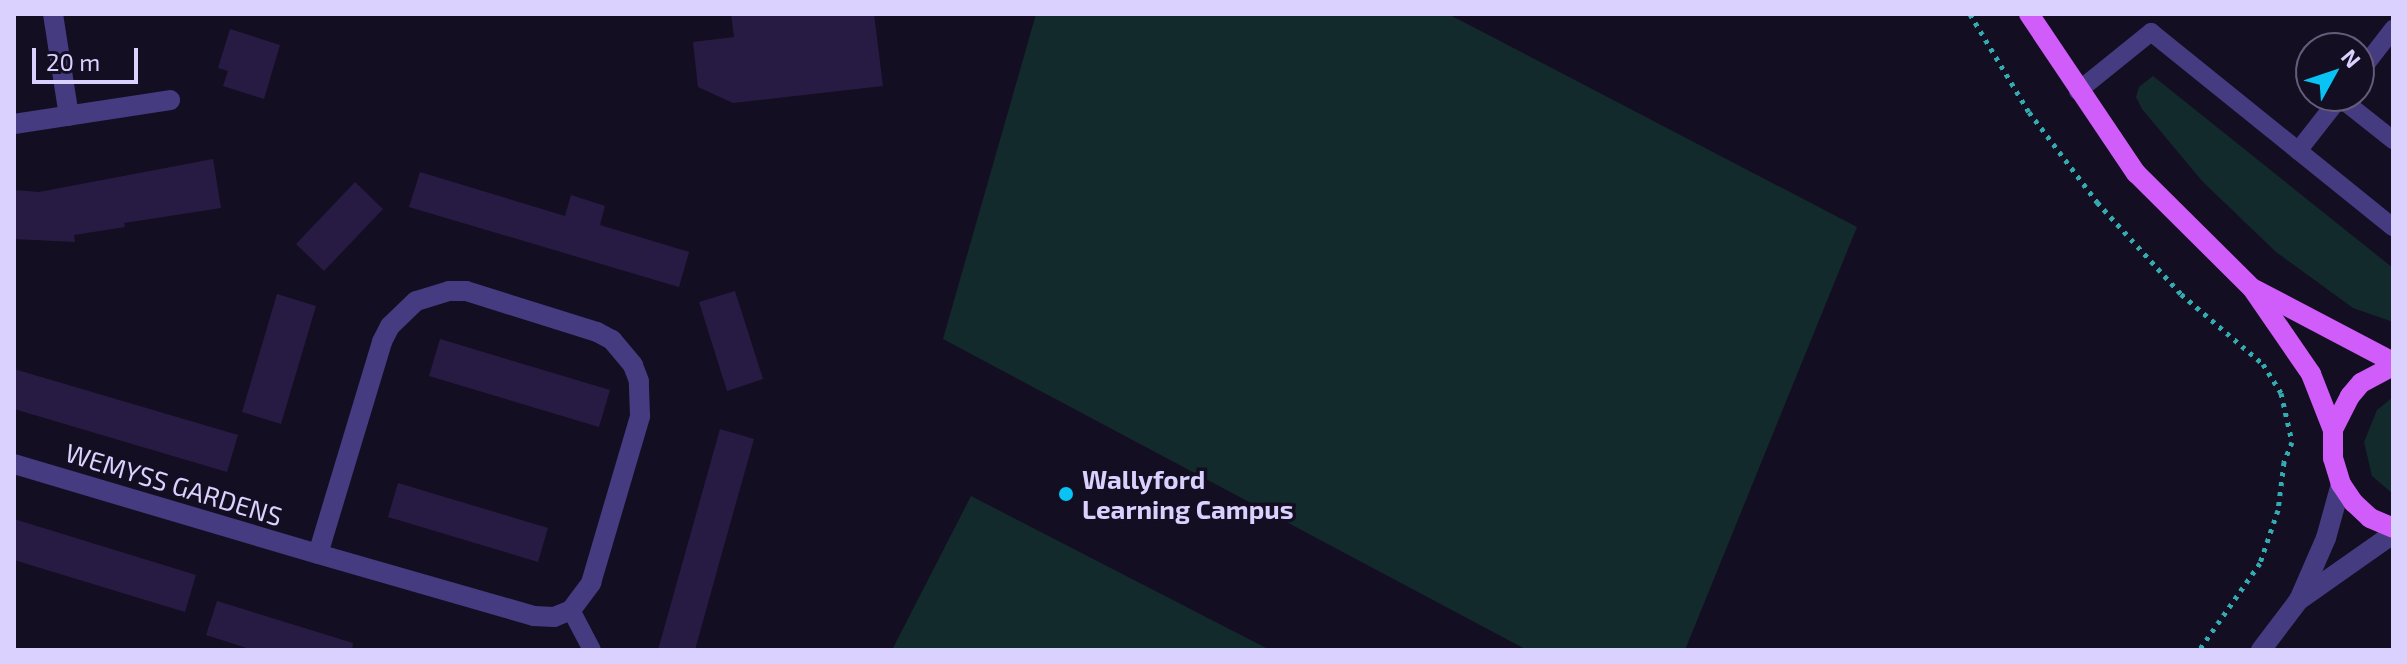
<!DOCTYPE html>
<style>
body{margin:0}
#map{position:relative;width:2407px;height:664px;overflow:hidden;background:#140e22;font-family:"Exo 2",sans-serif}
div>[style]{position:absolute}
.green>*{inset:0;background:#122a2c}
.building>*{inset:0;background:#271b43}
.path>*{height:5px;margin-top:-2.5px;transform-origin:0;background:repeating-linear-gradient(90deg,#32abb1 0 4px,transparent 0 10px)}
.service>*{height:18px;margin:-9px;padding:0 9px;transform-origin:9px;border-radius:9px;background:#453b80}
.minor>*{height:20px;margin:-10px;padding:0 10px;transform-origin:10px;border-radius:10px;background:#453b80}
.tertiary>*{height:20px;margin:-10px;padding:0 10px;transform-origin:10px;border-radius:10px;background:#453b80}
.primary>*{height:20px;margin:-10px;padding:0 10px;transform-origin:10px;border-radius:10px;background:#d05cfa}
.dots>*{width:22px;height:22px;translate:-50% -50%;box-sizing:border-box;border:4px solid #140e22;border-radius:50%}
span{translate:-50% -50%;white-space:nowrap;text-align:center;line-height:1.15;-webkit-text-stroke:7px #140e22;paint-order:stroke}
.poi-label{font-size:26px;color:#dbd1fe;font-weight:700}
.left{translate:0 -50%;text-align:left}
.street-label{font-size:26px;color:#dbd1fe}
.frame{position:absolute;inset:0;border:16px solid #dbd1fe;pointer-events:none}
.north{position:absolute;left:2295px;top:32px;width:80px;height:80px;box-sizing:border-box;background:#140e22;border:2px solid #645c7a;border-radius:50%;rotate:50deg;font-size:22px;font-weight:700;line-height:32px;text-align:center;color:#dbd1fe}
.north::after{content:'';display:block;margin:auto;width:28px;height:36px;background:#08c3f3;clip-path:polygon(50% 0,100% 100%,50% 72%,0 100%)}
.scale{position:absolute;left:32px;top:48px;width:106px;height:36px;box-sizing:border-box;border:4px solid #dbd1fe;border-top:0;padding-left:10px;font-size:24px;line-height:28px;white-space:nowrap;color:#dbd1fe;-webkit-text-stroke:6px #140e22;paint-order:stroke}
</style>
<div id="map">
<div class="green">
<i style="clip-path:polygon(1036px 14px,1448px 14px,1857px 227px,1685px 650px,1527px 650px,943px 339px)"></i>
<i style="clip-path:polygon(2153px 76px,2393px 268px,2393px 322px,2353px 308px,2276px 252px,2202px 181px,2142px 109px,2136px 97px,2139px 87px)"></i>
<i style="clip-path:polygon(2393px 397px,2393px 494px,2372px 476px,2364px 442px,2377px 410px)"></i>
<i style="clip-path:polygon(971px 496px,1270px 650px,892px 650px)"></i>
</div>
<div class="building">
<i style="clip-path:polygon(731px 14px,874px 14px,883px 86px,733px 103px,698px 87px,693px 42px,734px 37px)"></i>
<i style="clip-path:polygon(230px 29px,280px 45px,264px 99px,223px 86px,228px 71px,218px 68px)"></i>
<i style="clip-path:polygon(213px 159px,221px 208px,124px 223px,125px 227px,74px 235px,75px 242px,14px 239px,14px 190px,39px 192px)"></i>
<i style="clip-path:polygon(420px 172px,565px 216px,571px 195px,605px 206px,600px 225px,689px 252px,679px 287px,409px 207px)"></i>
<i style="clip-path:polygon(355px 182px,383px 209px,324px 271px,296px 244px)"></i>
<i style="clip-path:polygon(735px 291px,763px 379px,727px 391px,699px 302px)"></i>
<i style="clip-path:polygon(277px 294px,316px 306px,281px 424px,242px 412px)"></i>
<i style="clip-path:polygon(440px 339px,610px 390px,599px 427px,429px 376px)"></i>
<i style="clip-path:polygon(14px 369px,238px 435px,227px 472px,14px 409px)"></i>
<i style="clip-path:polygon(720px 429px,754px 439px,718px 567px,695px 650px,658px 650px)"></i>
<i style="clip-path:polygon(398px 483px,548px 528px,538px 562px,388px 517px)"></i>
<i style="clip-path:polygon(14px 519px,196px 575px,185px 612px,14px 560px)"></i>
<i style="clip-path:polygon(217px 601px,353px 643px,352px 650px,253px 650px,206px 635px)"></i>
</div>
<div class="path">
<i style="left:1970px;top:14px;width:114px;rotate:59deg"></i>
<i style="left:2029px;top:112px;width:113px;rotate:52.9deg"></i>
<i style="left:2097px;top:202px;width:125px;rotate:47.6deg"></i>
<i style="left:2181px;top:294px;width:108px;rotate:40.5deg"></i>
<i style="left:2263px;top:364px;width:34px;rotate:58deg"></i>
<i style="left:2281px;top:393px;width:50px;rotate:77.3deg"></i>
<i style="left:2292px;top:442px;width:22px;rotate:112deg"></i>
<i style="left:2284px;top:462px;width:48px;rotate:97.1deg"></i>
<i style="left:2278px;top:510px;width:56px;rotate:108.8deg"></i>
<i style="left:2260px;top:563px;width:106px;rotate:125deg"></i>
</div>
<div class="service">
<i style="left:2359px;top:73px;width:56px;rotate:-52.3deg"></i>
<i style="left:2078px;top:91px;width:94px;rotate:-38.9deg"></i>
<i style="left:2151px;top:32px;width:311px;rotate:38.9deg"></i>
<i style="left:2340px;top:98px;width:68px;rotate:38.4deg"></i>
<i style="left:2298px;top:151px;width:70px;rotate:-52deg"></i>
<i style="left:571px;top:610px;width:45px;rotate:62.3deg"></i>
</div>
<div class="minor">
<i style="left:53px;top:14px;width:103px;rotate:81.1deg"></i>
<i style="left:14px;top:124px;width:158px;rotate:-8.7deg"></i>
<i style="left:14px;top:464px;width:317px;rotate:16.5deg"></i>
<i style="left:318px;top:554px;width:225px;rotate:16deg"></i>
<i style="left:534px;top:616px;width:20px;rotate:3deg"></i>
<i style="left:554px;top:617px;width:18px;rotate:-22deg"></i>
<i style="left:571px;top:610px;width:34px;rotate:-53deg"></i>
<i style="left:591px;top:583px;width:174px;rotate:-73.6deg"></i>
<i style="left:640px;top:416px;width:35px;rotate:-92deg"></i>
<i style="left:639px;top:381px;width:17px;rotate:-111deg"></i>
<i style="left:633px;top:365px;width:33px;rotate:-130deg"></i>
<i style="left:612px;top:340px;width:17px;rotate:-152deg"></i>
<i style="left:597px;top:332px;width:137px;rotate:-162.6deg"></i>
<i style="left:466px;top:291px;width:17px;rotate:180deg"></i>
<i style="left:449px;top:291px;width:34px;rotate:163deg"></i>
<i style="left:416px;top:301px;width:36px;rotate:136deg"></i>
<i style="left:390px;top:326px;width:18px;rotate:117deg"></i>
<i style="left:382px;top:342px;width:221px;rotate:106.8deg"></i>
</div>
<div class="tertiary">
<i style="left:2299px;top:600px;width:115px;rotate:-35.1deg"></i>
<i style="left:2261px;top:650px;width:63px;rotate:-52.8deg"></i>
<i style="left:2299px;top:600px;width:68px;rotate:-66.5deg"></i>
<i style="left:2326px;top:538px;width:56px;rotate:-74.5deg"></i>
</div>
<div class="primary">
<i style="left:2029px;top:14px;width:192px;rotate:56.1deg"></i>
<i style="left:2136px;top:173px;width:163px;rotate:44.8deg"></i>
<i style="left:2252px;top:288px;width:104px;rotate:55.5deg"></i>
<i style="left:2311px;top:374px;width:60px;rotate:68.6deg"></i>
<i style="left:2256px;top:290px;width:155px;rotate:27.7deg"></i>
<i style="left:2393px;top:366px;width:36px;rotate:152deg"></i>
<i style="left:2361px;top:383px;width:17px;rotate:130deg"></i>
<i style="left:2350px;top:396px;width:38px;rotate:117deg"></i>
<i style="left:2333px;top:430px;width:28px;rotate:90deg"></i>
<i style="left:2333px;top:458px;width:27px;rotate:73deg"></i>
<i style="left:2341px;top:484px;width:22px;rotate:56deg"></i>
<i style="left:2353px;top:502px;width:23px;rotate:43deg"></i>
<i style="left:2370px;top:518px;width:25px;rotate:23deg"></i>
</div>
<div class="dots">
<i style="left:1066px;top:494px;background:#08c3f3"></i>
</div>
<div class="poi-label">
<span class="left" style="left:1082px;top:494px">Wallyford<br>Learning Campus</span>
</div>
<div class="street-label">
<span style="left:174px;top:484px;rotate:17deg">WEMYSS GARDENS</span>
</div>
<div class="frame"></div>
<div class="north">N</div>
<div class="scale">20 m</div>
</div>
